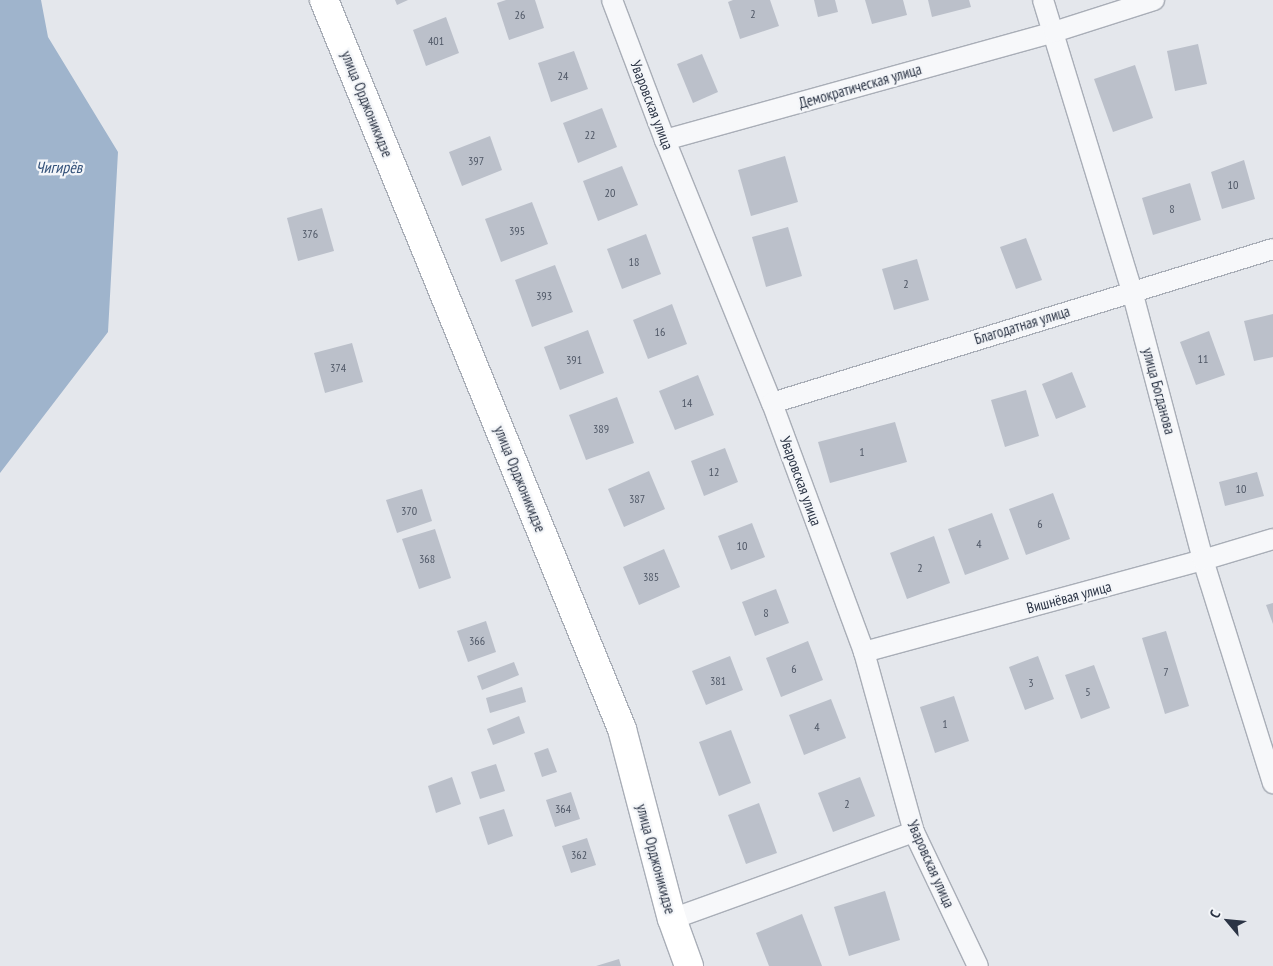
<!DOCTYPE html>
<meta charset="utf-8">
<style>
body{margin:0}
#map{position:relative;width:1273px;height:966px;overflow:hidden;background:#e4e7ec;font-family:"PT Sans Narrow",sans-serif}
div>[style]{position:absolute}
.water>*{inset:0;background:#9fb4cc}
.building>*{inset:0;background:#bbc0ca}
.roads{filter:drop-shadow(1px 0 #a9aeb7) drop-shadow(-1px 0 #a9aeb7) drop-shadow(0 1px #a9aeb7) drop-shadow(0 -1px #a9aeb7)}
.street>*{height:20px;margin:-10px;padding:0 10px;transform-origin:10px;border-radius:10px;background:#f7f8fa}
.secondary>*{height:28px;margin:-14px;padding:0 14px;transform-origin:14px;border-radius:14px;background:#fff}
span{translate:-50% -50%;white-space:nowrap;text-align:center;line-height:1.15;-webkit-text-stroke:4.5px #f4f6f9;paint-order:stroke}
.number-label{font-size:12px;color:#4f5766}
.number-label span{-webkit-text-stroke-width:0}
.street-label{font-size:15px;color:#2b3445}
.water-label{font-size:16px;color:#34527a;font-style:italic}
.north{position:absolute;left:1203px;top:896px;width:50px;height:50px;-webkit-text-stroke:4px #f4f6f9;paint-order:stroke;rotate:298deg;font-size:14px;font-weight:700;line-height:20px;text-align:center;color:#2b3445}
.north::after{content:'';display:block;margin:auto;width:18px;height:22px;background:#2b3445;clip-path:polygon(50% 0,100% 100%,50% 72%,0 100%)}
</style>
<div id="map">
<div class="water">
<i style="clip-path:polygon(0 0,41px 0,48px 37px,118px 152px,108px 332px,0 473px)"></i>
</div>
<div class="building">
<i style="clip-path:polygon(395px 0,408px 0,397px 5px)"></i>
<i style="clip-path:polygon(506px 0,535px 0,544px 28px,509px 40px,497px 3px)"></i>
<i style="clip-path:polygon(733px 0,770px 0,779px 26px,740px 39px,728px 2px)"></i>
<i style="clip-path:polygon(814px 0,835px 0,838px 12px,818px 17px)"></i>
<i style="clip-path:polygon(865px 0,903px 0,907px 15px,872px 24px)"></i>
<i style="clip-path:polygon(928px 0,969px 0,971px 7px,932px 17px)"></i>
<i style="clip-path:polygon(446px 17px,459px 53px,426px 66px,413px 30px)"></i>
<i style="clip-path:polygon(1198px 44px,1207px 84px,1175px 91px,1167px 51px)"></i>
<i style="clip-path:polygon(574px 51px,588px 89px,551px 102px,538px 63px)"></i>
<i style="clip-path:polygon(702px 54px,718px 92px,693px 103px,677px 64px)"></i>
<i style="clip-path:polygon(1135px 65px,1153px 118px,1113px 132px,1094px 79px)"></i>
<i style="clip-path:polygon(602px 108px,617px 147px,578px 163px,563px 123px)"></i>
<i style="clip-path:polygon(490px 136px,502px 170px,462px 186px,449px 152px)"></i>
<i style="clip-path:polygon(785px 156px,798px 202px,751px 216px,738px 170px)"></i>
<i style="clip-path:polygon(1244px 160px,1255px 199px,1222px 209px,1211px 172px)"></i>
<i style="clip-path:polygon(622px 166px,638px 205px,598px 221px,583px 181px)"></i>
<i style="clip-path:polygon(1190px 183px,1201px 220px,1153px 235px,1142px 198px)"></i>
<i style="clip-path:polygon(532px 202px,548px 244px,501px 262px,485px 219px)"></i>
<i style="clip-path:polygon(322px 208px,334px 251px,298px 261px,287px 218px)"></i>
<i style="clip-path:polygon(788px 227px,802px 276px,766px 287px,752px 237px)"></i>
<i style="clip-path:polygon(646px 234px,661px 274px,622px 289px,607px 249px)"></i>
<i style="clip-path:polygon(1026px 238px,1042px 280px,1016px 289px,1000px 247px)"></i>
<i style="clip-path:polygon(917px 259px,929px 300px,894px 310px,882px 269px)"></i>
<i style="clip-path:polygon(555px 265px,573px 312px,532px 327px,515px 280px)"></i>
<i style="clip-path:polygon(672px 304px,687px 344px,648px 359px,633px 320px)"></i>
<i style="clip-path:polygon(1273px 314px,1273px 357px,1254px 361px,1244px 321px)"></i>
<i style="clip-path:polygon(588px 330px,604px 373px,560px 390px,544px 347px)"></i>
<i style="clip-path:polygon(1209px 331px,1225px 375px,1196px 385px,1180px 342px)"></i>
<i style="clip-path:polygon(352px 343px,363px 382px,325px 393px,314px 353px)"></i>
<i style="clip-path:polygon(1072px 372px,1086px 407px,1056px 419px,1042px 384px)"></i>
<i style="clip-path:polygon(698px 375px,714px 415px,675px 430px,659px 391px)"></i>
<i style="clip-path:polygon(1026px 390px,1039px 436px,1005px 447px,991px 400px)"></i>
<i style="clip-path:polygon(617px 397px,634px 443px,586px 460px,569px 415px)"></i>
<i style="clip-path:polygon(895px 422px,907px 462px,830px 483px,818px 442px)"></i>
<i style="clip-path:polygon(725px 448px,738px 482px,704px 496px,691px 461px)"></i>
<i style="clip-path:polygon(649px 471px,665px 509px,624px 527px,608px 489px)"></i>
<i style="clip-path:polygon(1257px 472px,1264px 496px,1225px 506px,1219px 482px)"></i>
<i style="clip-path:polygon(422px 489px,432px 521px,397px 533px,386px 500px)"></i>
<i style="clip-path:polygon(1053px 493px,1070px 539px,1026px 555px,1009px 509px)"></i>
<i style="clip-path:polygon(992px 513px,1009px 559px,965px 575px,948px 529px)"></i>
<i style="clip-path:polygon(752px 523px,765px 557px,731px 570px,718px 536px)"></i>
<i style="clip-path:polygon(435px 529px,451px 578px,419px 589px,402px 539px)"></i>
<i style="clip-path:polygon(934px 536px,950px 583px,907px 599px,890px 553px)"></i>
<i style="clip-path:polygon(664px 549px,680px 587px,639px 605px,623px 567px)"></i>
<i style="clip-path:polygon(776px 589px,789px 623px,755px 636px,742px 602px)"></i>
<i style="clip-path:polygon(1273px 603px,1273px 624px,1266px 605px)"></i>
<i style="clip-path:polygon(486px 621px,496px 652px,468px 662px,457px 631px)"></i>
<i style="clip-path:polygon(1166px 631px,1189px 706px,1165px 714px,1142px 638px)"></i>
<i style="clip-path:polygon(808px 641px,823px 680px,781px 697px,766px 658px)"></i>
<i style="clip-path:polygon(730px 656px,743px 690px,706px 705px,692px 671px)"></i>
<i style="clip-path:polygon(1038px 656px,1054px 699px,1025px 710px,1009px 667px)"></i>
<i style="clip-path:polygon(514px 662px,519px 675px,482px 690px,477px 676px)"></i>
<i style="clip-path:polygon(1094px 665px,1110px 708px,1081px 719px,1065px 675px)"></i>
<i style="clip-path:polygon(522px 687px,526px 702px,490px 713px,486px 698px)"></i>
<i style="clip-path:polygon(954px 696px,969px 741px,935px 753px,920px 707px)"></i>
<i style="clip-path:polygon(831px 699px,846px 738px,804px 755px,789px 715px)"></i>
<i style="clip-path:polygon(519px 716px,525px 733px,493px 745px,487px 729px)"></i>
<i style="clip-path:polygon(731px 730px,751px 783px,719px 796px,699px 742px)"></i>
<i style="clip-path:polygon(548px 748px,557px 772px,542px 777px,534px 753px)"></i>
<i style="clip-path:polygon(496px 764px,505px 791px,480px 799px,471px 772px)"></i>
<i style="clip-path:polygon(452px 777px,461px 804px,436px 813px,428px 786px)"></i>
<i style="clip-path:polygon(860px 777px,875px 816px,833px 832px,818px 793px)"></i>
<i style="clip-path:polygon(571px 792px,580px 819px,555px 827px,546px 800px)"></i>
<i style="clip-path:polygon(759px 803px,777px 853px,746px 864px,728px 815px)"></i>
<i style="clip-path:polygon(504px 809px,513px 836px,488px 845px,479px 817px)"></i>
<i style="clip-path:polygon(587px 838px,596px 865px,571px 873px,562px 846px)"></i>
<i style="clip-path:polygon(885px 891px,900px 940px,849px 956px,834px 907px)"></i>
<i style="clip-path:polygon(802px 914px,822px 966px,769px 966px,756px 933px)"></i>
<i style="clip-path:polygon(619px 959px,621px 966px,596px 966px)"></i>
</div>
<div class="roads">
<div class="street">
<i style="left:612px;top:0;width:150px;rotate:69.3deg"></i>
<i style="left:665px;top:140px;width:284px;rotate:67.9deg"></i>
<i style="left:772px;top:403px;width:265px;rotate:69.7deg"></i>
<i style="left:864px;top:652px;width:187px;rotate:74.5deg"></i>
<i style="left:914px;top:832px;width:148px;rotate:64.5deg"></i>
<i style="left:1043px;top:0;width:304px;rotate:73deg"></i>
<i style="left:1132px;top:291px;width:278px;rotate:75.2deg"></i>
<i style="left:1203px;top:560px;width:234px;rotate:72.6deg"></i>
<i style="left:665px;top:140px;width:404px;rotate:-15.5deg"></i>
<i style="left:1054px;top:32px;width:105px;rotate:-17.7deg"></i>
<i style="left:772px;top:403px;width:524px;rotate:-17.09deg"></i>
<i style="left:864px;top:652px;width:351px;rotate:-15.2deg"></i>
<i style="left:1203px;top:560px;width:73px;rotate:-16.7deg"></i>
<i style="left:672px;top:919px;width:257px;rotate:-19.8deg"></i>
</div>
<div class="secondary">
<i style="left:324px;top:0;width:788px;rotate:67.77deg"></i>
<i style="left:622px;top:729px;width:196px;rotate:75.3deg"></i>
<i style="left:672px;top:919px;width:50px;rotate:70.1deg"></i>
</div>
</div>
<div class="number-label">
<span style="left:753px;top:14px">2</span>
<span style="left:520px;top:15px">26</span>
<span style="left:436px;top:41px">401</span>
<span style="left:563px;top:76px">24</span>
<span style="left:590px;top:135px">22</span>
<span style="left:476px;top:161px">397</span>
<span style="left:1233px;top:185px">10</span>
<span style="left:610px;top:193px">20</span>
<span style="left:1172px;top:209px">8</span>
<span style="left:517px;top:231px">395</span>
<span style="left:310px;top:234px">376</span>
<span style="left:634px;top:262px">18</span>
<span style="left:906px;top:284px">2</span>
<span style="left:544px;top:296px">393</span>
<span style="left:660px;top:332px">16</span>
<span style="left:1203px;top:359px">11</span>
<span style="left:574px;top:360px">391</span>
<span style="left:338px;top:368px">374</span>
<span style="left:687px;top:403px">14</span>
<span style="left:601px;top:429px">389</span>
<span style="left:862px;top:452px">1</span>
<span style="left:714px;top:472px">12</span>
<span style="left:1241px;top:489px">10</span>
<span style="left:637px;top:499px">387</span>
<span style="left:409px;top:511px">370</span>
<span style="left:1040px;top:524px">6</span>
<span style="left:979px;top:544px">4</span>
<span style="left:742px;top:546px">10</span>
<span style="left:427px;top:559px">368</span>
<span style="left:920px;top:568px">2</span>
<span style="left:651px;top:577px">385</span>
<span style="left:766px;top:613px">8</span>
<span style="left:477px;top:641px">366</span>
<span style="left:794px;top:669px">6</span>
<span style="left:1166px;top:672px">7</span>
<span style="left:718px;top:681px">381</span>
<span style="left:1031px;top:683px">3</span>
<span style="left:1088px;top:692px">5</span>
<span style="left:945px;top:724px">1</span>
<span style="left:817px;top:727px">4</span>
<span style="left:847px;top:804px">2</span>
<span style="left:563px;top:809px">364</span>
<span style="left:579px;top:855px">362</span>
</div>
<div class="street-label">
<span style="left:860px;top:86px;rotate:-16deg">Демократическая улица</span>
<span style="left:367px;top:104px;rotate:68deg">улица Орджоникидзе</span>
<span style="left:652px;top:105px;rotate:69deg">Уваровская улица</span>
<span style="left:1022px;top:325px;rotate:-17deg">Благодатная улица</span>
<span style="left:1159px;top:391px;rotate:75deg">улица Богданова</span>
<span style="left:520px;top:479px;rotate:68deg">улица Орджоникидзе</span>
<span style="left:801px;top:481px;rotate:70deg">Уваровская улица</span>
<span style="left:1069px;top:597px;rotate:-15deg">Вишнёвая улица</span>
<span style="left:656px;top:859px;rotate:75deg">улица Орджоникидзе</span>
<span style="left:931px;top:864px;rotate:66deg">Уваровская улица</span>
</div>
<div class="water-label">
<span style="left:59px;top:167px">Чигирёв</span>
</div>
<div class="north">С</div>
</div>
